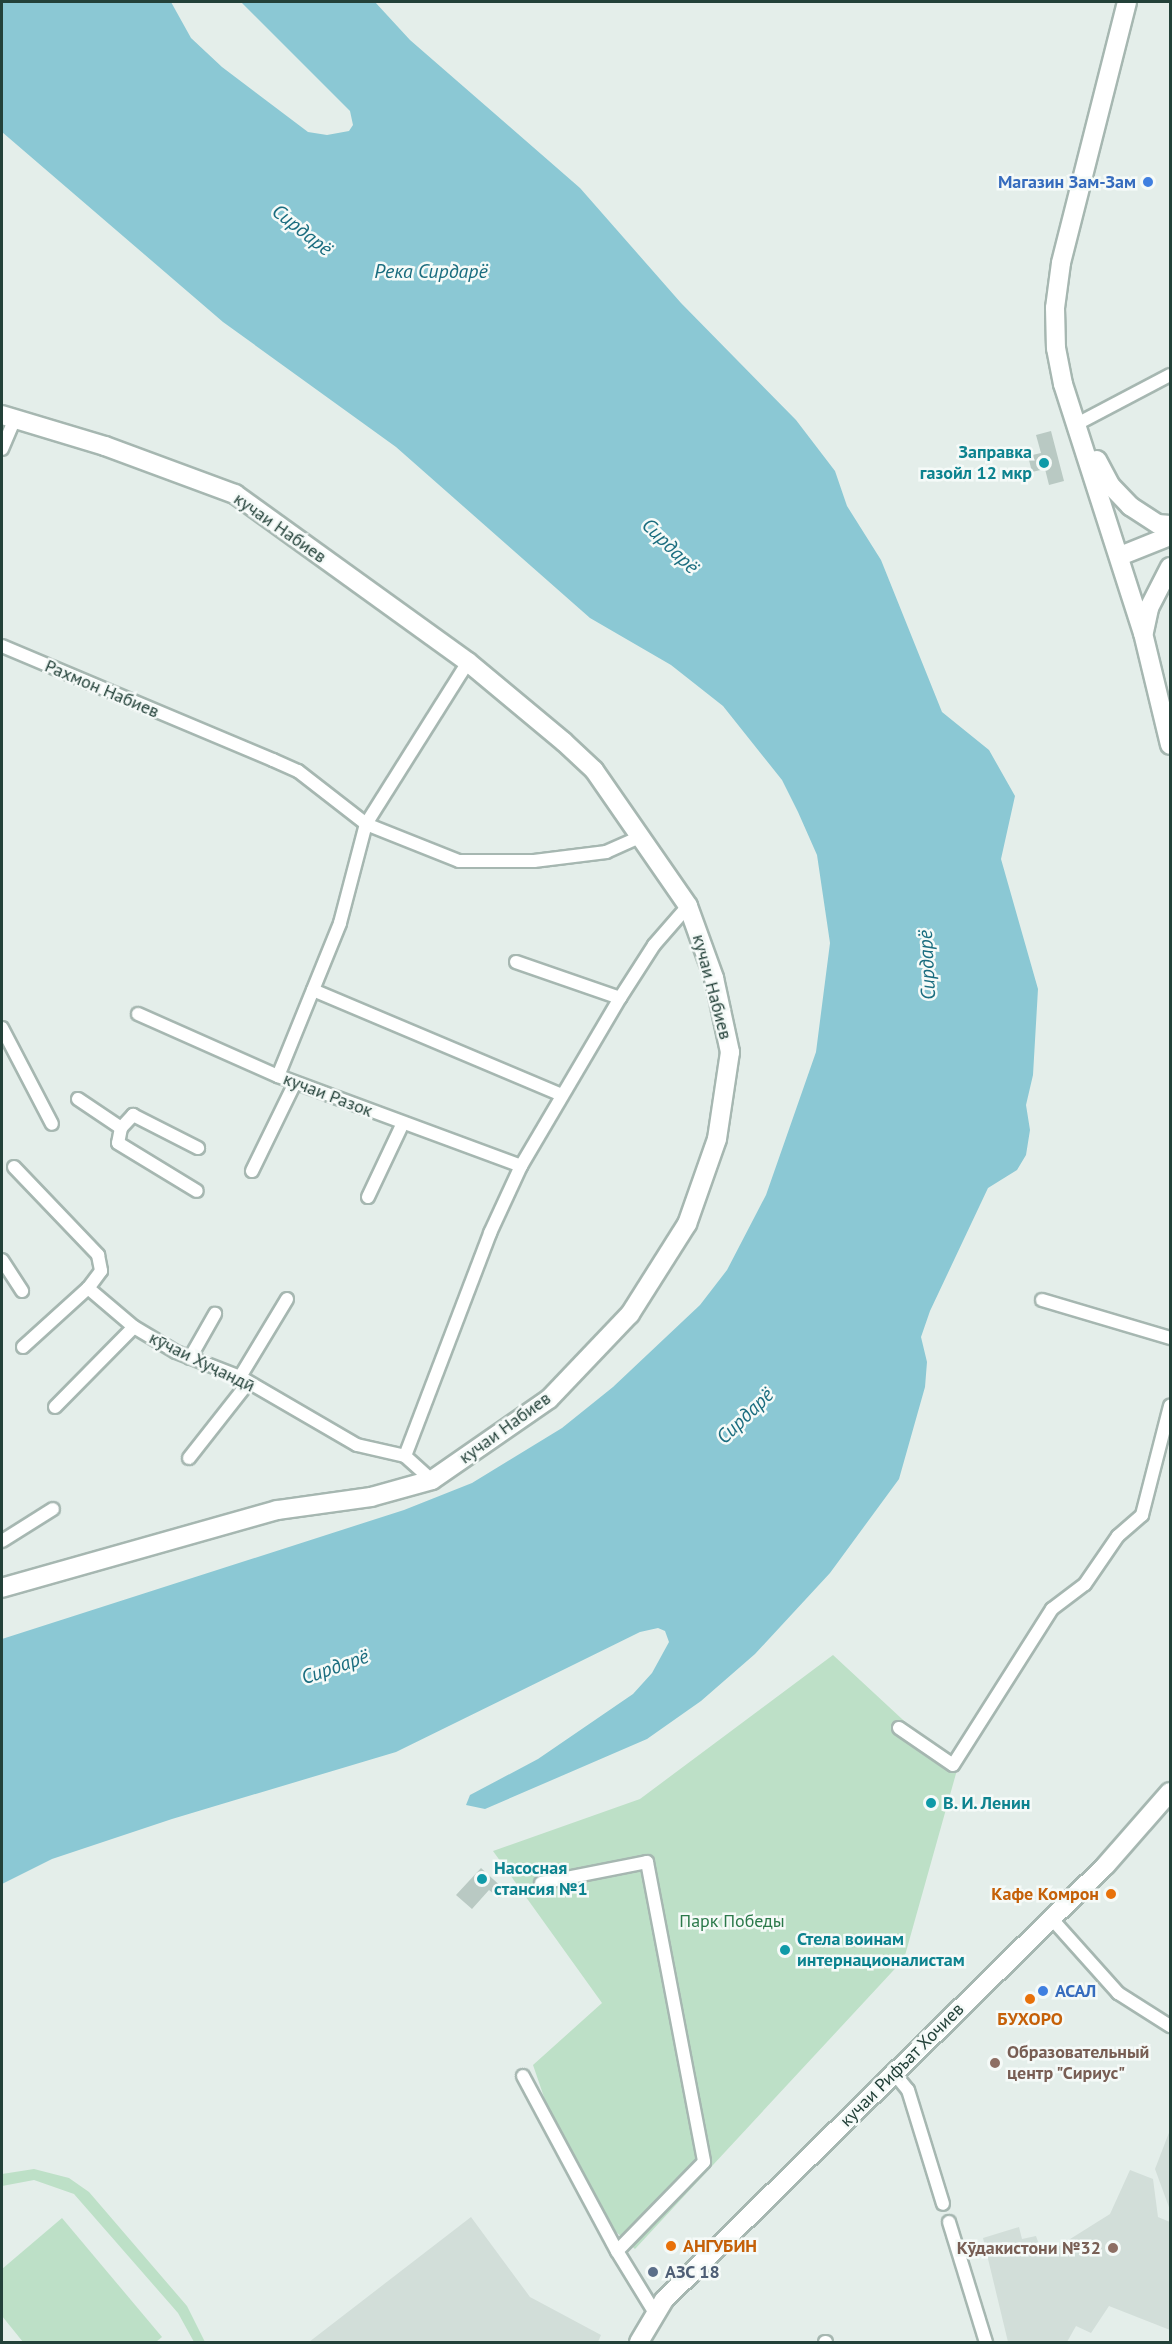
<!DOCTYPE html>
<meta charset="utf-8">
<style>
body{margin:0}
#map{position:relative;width:1172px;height:2344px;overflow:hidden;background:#e4eeea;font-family:"PT Sans",sans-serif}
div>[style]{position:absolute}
.built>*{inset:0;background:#d2ded9}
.green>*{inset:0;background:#bde0c7}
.water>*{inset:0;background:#8bc8d4}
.building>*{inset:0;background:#b9c9c3}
.roads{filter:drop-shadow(2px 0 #a6b7b1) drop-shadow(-2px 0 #a6b7b1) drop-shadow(0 2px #a6b7b1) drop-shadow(0 -2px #a6b7b1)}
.street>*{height:12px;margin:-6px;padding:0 6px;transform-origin:6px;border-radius:6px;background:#fff}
.secondary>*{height:18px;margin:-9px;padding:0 9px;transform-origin:9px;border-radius:9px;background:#fff}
.dots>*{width:16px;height:16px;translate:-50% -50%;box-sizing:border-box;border:3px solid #f5faf8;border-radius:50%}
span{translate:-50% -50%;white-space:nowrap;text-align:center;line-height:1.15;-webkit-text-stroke:5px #f5faf8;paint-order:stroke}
.shop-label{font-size:18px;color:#366cbe;font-weight:700}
.right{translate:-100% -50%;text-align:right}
.left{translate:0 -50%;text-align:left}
.culture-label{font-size:18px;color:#0d838f;font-weight:700}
.street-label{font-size:18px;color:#234139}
.food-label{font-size:18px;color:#c56008;font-weight:700}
.park-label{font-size:18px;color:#2b794a}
.education-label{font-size:18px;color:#785e54;font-weight:700}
.service-label{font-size:18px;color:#4e5e75;font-weight:700}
.water-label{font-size:20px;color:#1a6d7f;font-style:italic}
.frame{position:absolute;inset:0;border:3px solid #234139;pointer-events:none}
</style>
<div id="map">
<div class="built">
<i style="clip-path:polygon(1170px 2130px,1170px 2210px,1155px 2169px)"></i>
<i style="clip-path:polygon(1130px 2170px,1153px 2179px,1158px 2217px,1170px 2222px,1170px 2330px,1109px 2306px,1091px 2333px,1076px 2326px,1067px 2342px,1008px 2342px,983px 2238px,1019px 2227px,1022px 2239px,1036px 2236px,1043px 2256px,1110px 2214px)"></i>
<i style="clip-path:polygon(471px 2217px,530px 2297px,601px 2335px,598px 2342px,309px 2342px)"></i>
</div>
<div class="green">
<i style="clip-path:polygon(833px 1655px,957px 1770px,904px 1959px,635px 2249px,579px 2199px,533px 2065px,602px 2003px,493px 1851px,640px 1799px)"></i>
<i style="clip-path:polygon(34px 2169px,69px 2178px,89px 2192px,187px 2306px,205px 2342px,194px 2342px,178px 2313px,74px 2194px,34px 2180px,2px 2186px,2px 2174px)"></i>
<i style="clip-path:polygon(62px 2218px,162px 2337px,156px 2342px,23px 2342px,2px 2316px,2px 2269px)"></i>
</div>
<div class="water">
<i style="clip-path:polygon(2px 2px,171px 2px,191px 38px,222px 67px,308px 132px,327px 135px,349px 131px,353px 125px,350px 111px,241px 2px,375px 2px,410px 40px,580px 188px,681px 303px,796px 420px,835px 471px,847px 506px,881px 560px,942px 712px,989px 750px,1015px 796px,1001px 859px,1038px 989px,1033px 1075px,1026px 1105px,1030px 1130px,1026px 1155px,1017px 1170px,988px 1188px,930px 1311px,921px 1337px,927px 1362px,925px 1387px,899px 1479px,830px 1573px,755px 1654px,701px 1701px,647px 1739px,485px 1809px,466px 1805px,470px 1795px,538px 1759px,633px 1694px,652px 1673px,669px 1642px,665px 1631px,658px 1628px,640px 1632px,396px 1752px,172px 1819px,52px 1859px,2px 1884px,2px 1639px,404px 1510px,472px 1483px,562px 1428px,613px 1387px,700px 1305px,727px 1270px,766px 1195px,816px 1052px,830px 943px,817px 855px,798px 812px,782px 780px,723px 706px,671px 665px,590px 618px,396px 447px,223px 322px,2px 132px)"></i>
</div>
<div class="building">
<i style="clip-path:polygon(1051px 431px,1064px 481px,1049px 485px,1045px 469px,1032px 472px,1028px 456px,1041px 453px,1036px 435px)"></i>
<i style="clip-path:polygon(481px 1868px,506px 1891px,499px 1898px,489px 1890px,472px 1909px,456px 1895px)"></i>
</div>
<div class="roads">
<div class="street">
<i style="left:1077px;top:424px;width:105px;rotate:-27.8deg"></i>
<i style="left:2px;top:449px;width:33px;rotate:-67deg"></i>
<i style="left:2px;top:646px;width:294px;rotate:22.8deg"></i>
<i style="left:273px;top:760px;width:27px;rotate:24deg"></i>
<i style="left:298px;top:771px;width:86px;rotate:37.9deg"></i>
<i style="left:366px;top:824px;width:100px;rotate:21.7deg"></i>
<i style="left:459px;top:861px;width:75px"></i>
<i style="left:534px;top:861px;width:73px;rotate:-7.1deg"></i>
<i style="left:606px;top:852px;width:36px;rotate:-24deg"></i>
<i style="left:516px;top:962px;width:110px;rotate:19.1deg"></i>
<i style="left:313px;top:990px;width:270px;rotate:22.9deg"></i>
<i style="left:138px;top:1014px;width:153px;rotate:23.9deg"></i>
<i style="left:278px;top:1076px;width:259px;rotate:20.3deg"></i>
<i style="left:2px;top:1028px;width:108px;rotate:62.5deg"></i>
<i style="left:278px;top:1076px;width:165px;rotate:-67.9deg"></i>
<i style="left:340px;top:923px;width:102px;rotate:-75.3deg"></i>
<i style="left:366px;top:824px;width:191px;rotate:-57.8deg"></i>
<i style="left:78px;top:1099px;width:52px;rotate:34deg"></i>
<i style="left:121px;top:1128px;width:18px;rotate:-47deg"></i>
<i style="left:133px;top:1115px;width:73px;rotate:26.9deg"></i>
<i style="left:121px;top:1128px;width:15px;rotate:101deg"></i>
<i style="left:118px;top:1143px;width:92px;rotate:31.3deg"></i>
<i style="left:14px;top:1167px;width:122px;rotate:46.3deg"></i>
<i style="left:98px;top:1255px;width:16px;rotate:79deg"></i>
<i style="left:101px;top:1271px;width:21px;rotate:127deg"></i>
<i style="left:88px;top:1288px;width:60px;rotate:40.3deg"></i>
<i style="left:134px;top:1327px;width:49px;rotate:30.8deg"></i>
<i style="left:176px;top:1352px;width:69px;rotate:21.3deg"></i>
<i style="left:240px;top:1377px;width:135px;rotate:30.2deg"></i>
<i style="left:357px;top:1445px;width:49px;rotate:12.9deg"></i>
<i style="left:405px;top:1456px;width:36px;rotate:42deg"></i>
<i style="left:252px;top:1171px;width:98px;rotate:-64deg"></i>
<i style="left:368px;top:1197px;width:82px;rotate:-64.7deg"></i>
<i style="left:2px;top:1260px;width:37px;rotate:57deg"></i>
<i style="left:1042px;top:1300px;width:134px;rotate:16.5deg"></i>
<i style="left:23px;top:1347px;width:88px;rotate:-42.2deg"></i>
<i style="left:190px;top:1358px;width:51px;rotate:-60.4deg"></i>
<i style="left:240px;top:1377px;width:91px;rotate:-58.9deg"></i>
<i style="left:55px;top:1407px;width:112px;rotate:-45.4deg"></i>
<i style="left:405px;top:1456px;width:239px;rotate:-69.1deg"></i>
<i style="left:490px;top:1233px;width:74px;rotate:-65.2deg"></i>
<i style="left:521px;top:1166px;width:195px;rotate:-59.5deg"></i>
<i style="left:620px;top:998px;width:63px;rotate:-57.3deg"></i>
<i style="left:654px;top:945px;width:52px;rotate:-48.9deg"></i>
<i style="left:189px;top:1458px;width:95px;rotate:-51.8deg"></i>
<i style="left:2px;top:1541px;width:60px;rotate:-32.1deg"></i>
<i style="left:899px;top:1728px;width:65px;rotate:34.4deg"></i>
<i style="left:953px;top:1765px;width:185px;rotate:-57.6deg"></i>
<i style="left:1052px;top:1609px;width:41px;rotate:-37.1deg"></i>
<i style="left:1085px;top:1584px;width:58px;rotate:-55.5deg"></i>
<i style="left:1118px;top:1536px;width:32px;rotate:-41deg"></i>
<i style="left:1142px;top:1515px;width:113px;rotate:-75.6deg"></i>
<i style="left:541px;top:1883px;width:108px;rotate:-11.2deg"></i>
<i style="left:647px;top:1862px;width:305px;rotate:79.2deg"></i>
<i style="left:704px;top:2162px;width:124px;rotate:134.3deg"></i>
<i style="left:617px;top:2251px;width:73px;rotate:58.5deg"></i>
<i style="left:1051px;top:1918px;width:101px;rotate:48.2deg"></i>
<i style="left:1118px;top:1993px;width:62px;rotate:32.4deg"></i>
<i style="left:894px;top:2073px;width:22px;rotate:51deg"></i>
<i style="left:908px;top:2090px;width:119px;rotate:72.9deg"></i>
<i style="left:523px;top:2076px;width:199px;rotate:61.8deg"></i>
<i style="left:949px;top:2222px;width:126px;rotate:72.9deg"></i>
<i style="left:825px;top:2342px;width:1px"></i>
</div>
<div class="secondary">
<i style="left:1127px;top:2px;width:269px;rotate:104.2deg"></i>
<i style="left:1061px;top:263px;width:45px;rotate:97.6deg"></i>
<i style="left:1055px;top:308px;width:40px;rotate:88.6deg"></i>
<i style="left:1056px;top:348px;width:37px;rotate:79deg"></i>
<i style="left:1063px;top:384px;width:262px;rotate:72.2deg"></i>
<i style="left:1143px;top:633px;width:115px;rotate:76.4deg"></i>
<i style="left:2px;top:415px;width:108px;rotate:16.8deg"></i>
<i style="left:105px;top:446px;width:139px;rotate:20.3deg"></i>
<i style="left:235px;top:494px;width:287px;rotate:35.8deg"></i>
<i style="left:468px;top:662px;width:125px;rotate:39.8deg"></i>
<i style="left:564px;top:742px;width:41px;rotate:43deg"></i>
<i style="left:594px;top:770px;width:165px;rotate:55.3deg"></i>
<i style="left:688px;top:906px;width:77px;rotate:70.1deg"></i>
<i style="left:714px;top:978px;width:76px;rotate:77.8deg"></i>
<i style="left:730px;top:1052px;width:88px;rotate:98.5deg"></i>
<i style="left:717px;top:1139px;width:90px;rotate:109.4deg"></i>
<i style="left:687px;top:1224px;width:107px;rotate:122.3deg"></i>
<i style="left:630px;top:1314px;width:117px;rotate:133.6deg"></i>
<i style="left:549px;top:1399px;width:142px;rotate:145.3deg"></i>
<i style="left:432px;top:1480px;width:63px;rotate:164.4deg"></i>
<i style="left:371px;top:1497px;width:95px;rotate:172.1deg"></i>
<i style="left:277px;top:1510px;width:286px;rotate:164.2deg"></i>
<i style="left:1097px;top:460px;width:30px;rotate:62deg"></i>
<i style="left:1111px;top:486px;width:28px;rotate:46deg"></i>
<i style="left:1130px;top:506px;width:33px;rotate:33deg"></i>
<i style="left:1158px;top:524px;width:12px;rotate:5deg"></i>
<i style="left:1120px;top:556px;width:54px;rotate:-21.8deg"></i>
<i style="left:1144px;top:632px;width:25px;rotate:-78deg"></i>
<i style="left:1149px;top:608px;width:46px;rotate:-62.9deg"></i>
<i style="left:639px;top:2342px;width:49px;rotate:-59.2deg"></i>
<i style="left:664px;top:2300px;width:620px;rotate:-44.54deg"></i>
<i style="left:1106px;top:1865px;width:97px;rotate:-48.8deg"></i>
</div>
</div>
<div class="dots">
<i style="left:1148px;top:182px;background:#3f7fe0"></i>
<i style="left:1044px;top:463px;background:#0f9aa8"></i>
<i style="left:931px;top:1803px;background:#0f9aa8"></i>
<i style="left:482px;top:1879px;background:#0f9aa8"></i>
<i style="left:1111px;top:1894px;background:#e8710a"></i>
<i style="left:785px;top:1950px;background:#0f9aa8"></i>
<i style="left:1043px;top:1991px;background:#3f7fe0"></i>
<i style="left:1030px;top:1999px;background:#e8710a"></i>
<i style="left:995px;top:2063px;background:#8d6e63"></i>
<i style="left:671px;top:2246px;background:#e8710a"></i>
<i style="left:1113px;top:2248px;background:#8d6e63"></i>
<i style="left:653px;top:2272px;background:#5c6f8a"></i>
</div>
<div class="shop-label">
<span class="right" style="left:1136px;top:182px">Магазин Зам-Зам</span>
<span class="left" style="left:1055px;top:1991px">АСАЛ</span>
</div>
<div class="culture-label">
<span class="right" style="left:1032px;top:463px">Заправка<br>газойл 12 мкр</span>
<span class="left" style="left:943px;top:1803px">В. И. Ленин</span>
<span class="left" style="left:494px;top:1879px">Насосная<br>стансия №1</span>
<span class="left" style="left:797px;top:1950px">Стела воинам<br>интернационалистам</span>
</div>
<div class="street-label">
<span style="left:280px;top:528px;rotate:35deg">кучаи Набиев</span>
<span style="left:102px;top:689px;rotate:23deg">Рахмон Набиев</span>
<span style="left:712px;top:987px;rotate:75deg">кучаи Набиев</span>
<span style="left:328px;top:1095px;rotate:21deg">кучаи Разок</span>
<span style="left:202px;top:1362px;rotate:26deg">кӯчаи Хуҷандӣ</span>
<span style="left:505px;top:1428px;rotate:-36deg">кучаи Набиев</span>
<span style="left:902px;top:2065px;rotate:-45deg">кучаи Рифъат Хочиев</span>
</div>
<div class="food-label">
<span class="right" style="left:1099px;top:1894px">Кафе Комрон</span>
<span style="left:1030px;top:2019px">БУХОРО</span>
<span class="left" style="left:683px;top:2246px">АНГУБИН</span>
</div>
<div class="park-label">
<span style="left:732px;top:1921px">Парк Победы</span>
</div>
<div class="education-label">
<span class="left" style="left:1007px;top:2063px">Образовательный<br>центр "Сириус"</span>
<span class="right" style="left:1101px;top:2248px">Кӯдакистони №32</span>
</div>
<div class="service-label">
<span class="left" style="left:665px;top:2272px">АЗС 18</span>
</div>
<div class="water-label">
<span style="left:302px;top:230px;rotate:38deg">Сирдарё</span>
<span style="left:431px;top:271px">Река Сирдарё</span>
<span style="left:670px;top:546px;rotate:44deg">Сирдарё</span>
<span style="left:927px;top:965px;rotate:-93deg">Сирдарё</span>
<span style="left:745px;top:1416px;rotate:-44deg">Сирдарё</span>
<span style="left:335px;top:1667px;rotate:-19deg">Сирдарё</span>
</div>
<div class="frame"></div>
</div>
